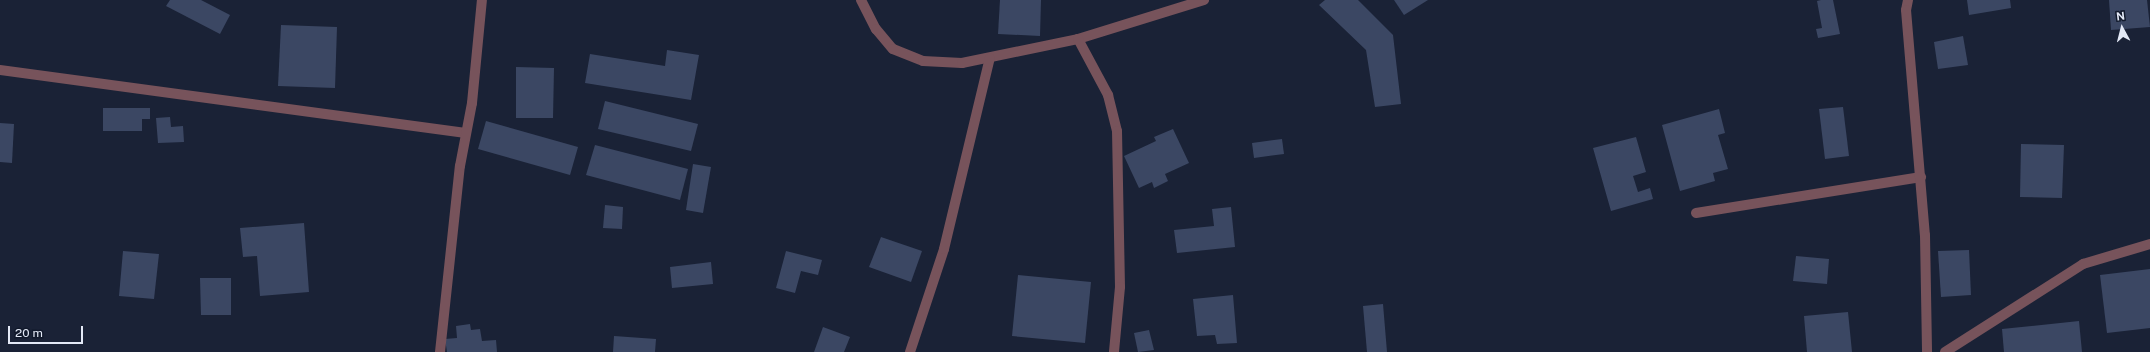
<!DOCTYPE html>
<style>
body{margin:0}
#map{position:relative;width:2150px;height:352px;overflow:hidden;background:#1a2236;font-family:"Public Sans",sans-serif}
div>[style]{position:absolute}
.building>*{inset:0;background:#3b4763}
.lane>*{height:10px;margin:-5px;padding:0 5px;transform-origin:5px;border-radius:5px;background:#77535b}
.street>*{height:10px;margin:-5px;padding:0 5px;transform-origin:5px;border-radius:5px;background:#77535b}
span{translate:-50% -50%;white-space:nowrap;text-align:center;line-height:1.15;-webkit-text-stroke:4px #11192b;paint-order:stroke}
.north{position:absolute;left:2102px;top:8px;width:40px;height:40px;-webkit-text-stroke:3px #11192b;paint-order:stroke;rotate:353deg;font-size:11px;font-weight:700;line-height:16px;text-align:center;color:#e3e9f6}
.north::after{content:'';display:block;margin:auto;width:14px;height:18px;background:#e3e9f6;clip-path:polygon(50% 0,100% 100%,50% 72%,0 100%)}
.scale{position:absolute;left:8px;top:326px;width:75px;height:18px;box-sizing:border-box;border:2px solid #e3e9f6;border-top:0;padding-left:5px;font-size:12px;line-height:14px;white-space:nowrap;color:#e3e9f6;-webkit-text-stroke:3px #11192b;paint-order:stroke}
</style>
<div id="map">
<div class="building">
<i style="clip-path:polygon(170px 0,201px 0,230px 15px,220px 34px,166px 6px)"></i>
<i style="clip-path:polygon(1000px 0,1041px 0,1040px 36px,998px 34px)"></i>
<i style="clip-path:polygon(1325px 0,1358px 0,1393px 35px,1401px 104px,1375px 107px,1366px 50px,1319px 5px)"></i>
<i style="clip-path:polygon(1394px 0,1428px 0,1404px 15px)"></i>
<i style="clip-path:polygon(1821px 0,1833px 0,1840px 34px,1818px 38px,1816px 29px,1822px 28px,1817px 1px)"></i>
<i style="clip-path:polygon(1967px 0,2010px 0,2011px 8px,1969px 15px)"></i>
<i style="clip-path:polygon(2109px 0,2147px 0,2150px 27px,2111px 30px)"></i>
<i style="clip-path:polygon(281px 25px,337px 27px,335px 88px,278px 86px)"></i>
<i style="clip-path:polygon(1963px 36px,1968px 65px,1938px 69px,1934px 42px)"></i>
<i style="clip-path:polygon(667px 50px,699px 55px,691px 100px,585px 83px,590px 54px,665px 66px)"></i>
<i style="clip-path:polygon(516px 67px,554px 68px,553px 118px,516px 118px)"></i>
<i style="clip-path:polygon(605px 101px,698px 124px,691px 151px,598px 129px)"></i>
<i style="clip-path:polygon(1843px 107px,1849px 156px,1825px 159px,1819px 109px)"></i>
<i style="clip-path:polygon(103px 108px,150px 108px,150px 119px,142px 119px,142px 131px,103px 131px)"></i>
<i style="clip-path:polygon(1719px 109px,1725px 133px,1718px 135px,1728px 169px,1713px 173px,1715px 181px,1680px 191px,1662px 125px)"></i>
<i style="clip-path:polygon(170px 117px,171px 127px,183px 126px,184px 142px,158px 143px,156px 118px)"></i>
<i style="clip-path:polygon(486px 121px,578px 147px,570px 175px,478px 149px)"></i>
<i style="clip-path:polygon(0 123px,14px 124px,12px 163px,0 162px)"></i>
<i style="clip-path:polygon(1173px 129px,1189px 163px,1165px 174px,1168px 181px,1154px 188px,1152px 182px,1139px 188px,1124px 156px,1156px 141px,1154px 137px)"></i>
<i style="clip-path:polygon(1636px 137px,1646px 172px,1633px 176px,1638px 192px,1650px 188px,1653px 199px,1611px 211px,1593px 148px)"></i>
<i style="clip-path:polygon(1282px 139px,1284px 154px,1254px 158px,1252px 143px)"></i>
<i style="clip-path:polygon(2021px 144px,2064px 145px,2062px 198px,2020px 197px)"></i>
<i style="clip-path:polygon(595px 145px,688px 169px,680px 200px,586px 175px)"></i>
<i style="clip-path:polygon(693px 164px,711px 167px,703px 213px,686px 210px)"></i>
<i style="clip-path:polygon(605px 205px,623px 207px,622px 229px,603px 228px)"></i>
<i style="clip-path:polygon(1231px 207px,1235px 247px,1177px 253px,1174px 230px,1214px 226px,1212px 209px)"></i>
<i style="clip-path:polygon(304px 223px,309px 292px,260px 296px,257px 256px,243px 257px,240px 228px)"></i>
<i style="clip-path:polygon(881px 237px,922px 251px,911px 282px,869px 267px)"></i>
<i style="clip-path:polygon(1969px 250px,1971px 295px,1941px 297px,1938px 251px)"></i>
<i style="clip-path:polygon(123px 251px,159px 254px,154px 299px,119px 296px)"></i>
<i style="clip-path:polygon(786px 251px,822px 260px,818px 275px,801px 271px,795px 293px,776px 288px)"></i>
<i style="clip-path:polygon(1796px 256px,1829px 259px,1827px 284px,1793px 281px)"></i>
<i style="clip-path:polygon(711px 262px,713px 284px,672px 288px,670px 267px)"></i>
<i style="clip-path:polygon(2150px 269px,2150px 328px,2107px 333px,2100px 275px)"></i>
<i style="clip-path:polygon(1018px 275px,1091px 282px,1085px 343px,1012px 336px)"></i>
<i style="clip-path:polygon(200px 278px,231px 278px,231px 315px,201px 315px)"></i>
<i style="clip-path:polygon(1233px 295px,1237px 343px,1217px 344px,1215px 335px,1197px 336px,1193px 299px)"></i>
<i style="clip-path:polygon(1383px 304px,1387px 352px,1367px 352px,1363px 306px)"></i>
<i style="clip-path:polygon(1848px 312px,1852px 352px,1807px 352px,1804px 316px)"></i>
<i style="clip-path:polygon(2079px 321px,2082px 352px,2004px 352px,2002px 329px)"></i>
<i style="clip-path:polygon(470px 324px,471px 330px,480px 329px,482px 341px,496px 340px,497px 352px,447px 352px,445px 339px,457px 338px,456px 326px)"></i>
<i style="clip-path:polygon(823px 327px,850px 337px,844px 352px,814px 352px)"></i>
<i style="clip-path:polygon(1149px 330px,1154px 350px,1138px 352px,1134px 333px)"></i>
<i style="clip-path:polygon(614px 336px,656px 339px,655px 352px,613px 352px)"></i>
</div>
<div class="lane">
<i style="left:1696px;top:213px;width:228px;rotate:-9.1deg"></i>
</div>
<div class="street">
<i style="left:861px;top:0;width:33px;rotate:63deg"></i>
<i style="left:876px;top:29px;width:26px;rotate:50deg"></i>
<i style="left:893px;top:49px;width:32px;rotate:22deg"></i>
<i style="left:923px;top:61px;width:39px;rotate:3deg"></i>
<i style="left:962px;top:63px;width:118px;rotate:-11.7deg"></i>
<i style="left:1078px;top:39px;width:132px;rotate:-17.2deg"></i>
<i style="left:1908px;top:0;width:10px;rotate:101deg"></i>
<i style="left:1906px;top:10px;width:226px;rotate:85.2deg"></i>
<i style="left:1925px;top:235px;width:117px;rotate:89deg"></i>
<i style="left:1078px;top:39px;width:64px;rotate:61.8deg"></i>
<i style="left:1108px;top:95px;width:37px;rotate:76deg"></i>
<i style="left:1117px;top:131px;width:156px;rotate:88.9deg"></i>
<i style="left:1120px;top:287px;width:65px;rotate:95.3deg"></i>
<i style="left:0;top:70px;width:470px;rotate:7.7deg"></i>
<i style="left:440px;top:352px;width:187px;rotate:-83.9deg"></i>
<i style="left:460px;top:166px;width:64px;rotate:-79.2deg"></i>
<i style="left:472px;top:103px;width:103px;rotate:-84.5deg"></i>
<i style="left:910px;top:352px;width:108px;rotate:-71.7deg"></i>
<i style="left:944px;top:249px;width:196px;rotate:-76.5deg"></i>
<i style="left:1945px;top:352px;width:164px;rotate:-32.5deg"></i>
<i style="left:2083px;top:264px;width:70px;rotate:-16.6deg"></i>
</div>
<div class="north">N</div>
<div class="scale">20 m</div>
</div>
